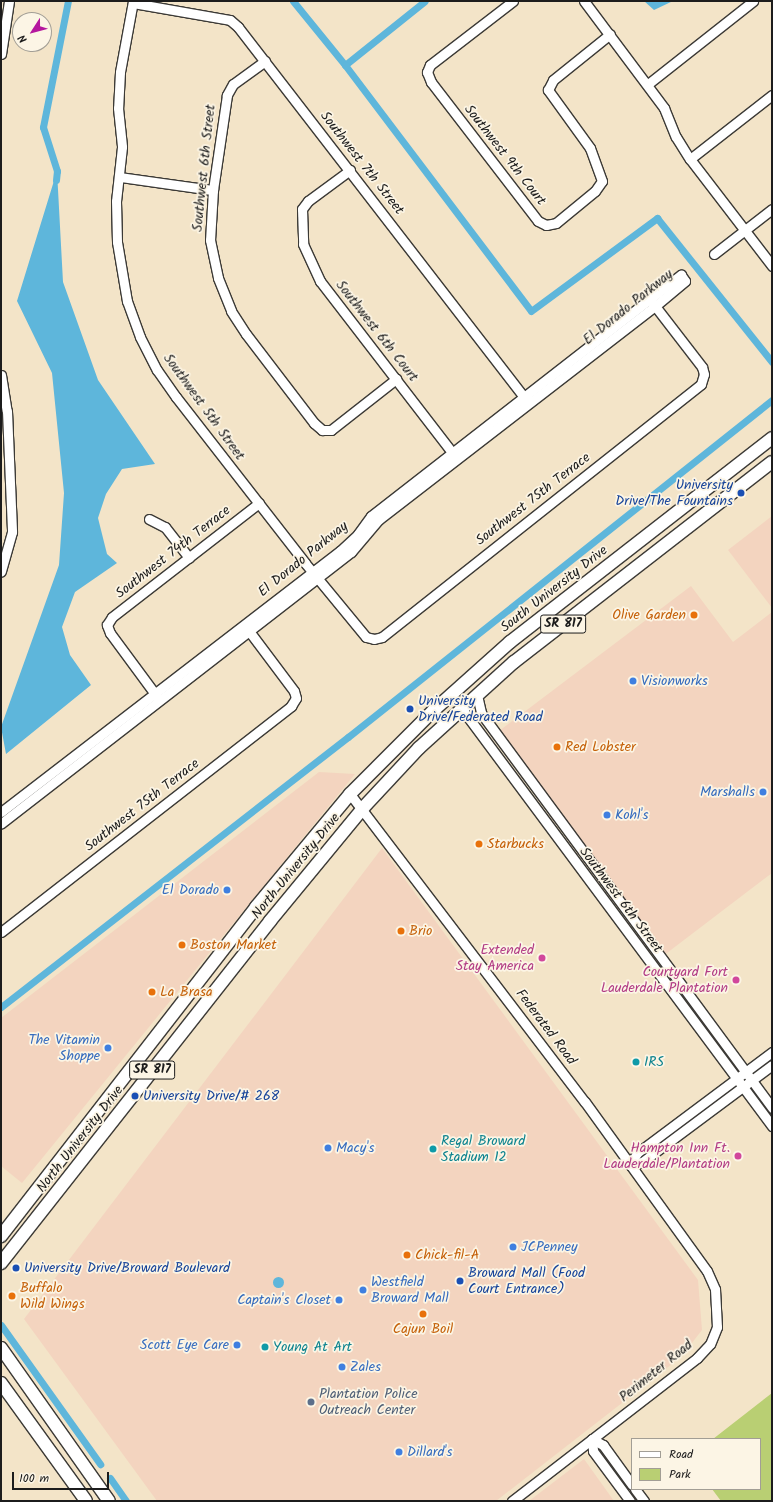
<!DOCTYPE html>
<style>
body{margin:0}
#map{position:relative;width:773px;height:1502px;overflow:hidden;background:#f3e4c8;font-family:Kalam,sans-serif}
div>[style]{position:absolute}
.built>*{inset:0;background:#f3d4bf}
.green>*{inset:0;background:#b9cf73}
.water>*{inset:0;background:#5eb6db}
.round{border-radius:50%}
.canal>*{height:7px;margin:-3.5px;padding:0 3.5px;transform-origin:3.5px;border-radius:3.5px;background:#5eb6db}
.roads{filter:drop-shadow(1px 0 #3c3a36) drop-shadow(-1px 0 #3c3a36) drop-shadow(0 1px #3c3a36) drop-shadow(0 -1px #3c3a36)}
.minor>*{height:9px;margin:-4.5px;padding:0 4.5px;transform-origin:4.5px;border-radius:4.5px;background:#fff}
.major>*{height:12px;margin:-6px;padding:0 6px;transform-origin:6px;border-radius:6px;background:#fff}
.dots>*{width:11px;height:11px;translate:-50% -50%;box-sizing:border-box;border:2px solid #fcf5e5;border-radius:50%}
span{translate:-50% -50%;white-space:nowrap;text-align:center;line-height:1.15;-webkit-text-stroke:3.5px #fcf5e5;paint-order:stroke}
.shield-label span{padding:1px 3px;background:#fcf5e5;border:1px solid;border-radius:3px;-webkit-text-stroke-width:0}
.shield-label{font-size:13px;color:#1c1c1c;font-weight:700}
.street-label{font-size:14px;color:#1c1c1c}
.transit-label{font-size:14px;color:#164399}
.right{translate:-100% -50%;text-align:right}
.left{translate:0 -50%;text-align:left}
.food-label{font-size:14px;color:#c56008}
.shop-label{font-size:14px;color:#366cbe}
.hotel-label{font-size:14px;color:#b23c85}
.culture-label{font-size:14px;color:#0d838f}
.service-label{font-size:14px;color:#4e5e75}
.frame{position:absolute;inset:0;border:2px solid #1c1c1c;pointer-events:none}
.legend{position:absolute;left:631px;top:1438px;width:130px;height:52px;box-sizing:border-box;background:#fcf5e5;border:1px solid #a29e95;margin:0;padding:5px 7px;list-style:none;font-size:12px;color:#1c1c1c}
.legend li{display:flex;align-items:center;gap:8px;height:20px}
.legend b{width:20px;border:1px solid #a29e95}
.north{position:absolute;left:12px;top:12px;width:40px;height:40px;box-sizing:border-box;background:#fcf5e5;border:1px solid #a29e95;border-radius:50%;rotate:234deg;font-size:11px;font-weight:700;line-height:16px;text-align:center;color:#1c1c1c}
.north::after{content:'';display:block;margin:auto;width:14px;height:18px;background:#b5179e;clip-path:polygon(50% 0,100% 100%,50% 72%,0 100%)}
.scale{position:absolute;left:12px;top:1472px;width:97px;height:18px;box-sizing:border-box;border:2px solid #1c1c1c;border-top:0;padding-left:5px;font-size:12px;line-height:14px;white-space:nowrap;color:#1c1c1c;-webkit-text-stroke:3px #fcf5e5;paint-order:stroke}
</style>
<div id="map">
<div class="built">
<i style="clip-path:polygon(772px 516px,772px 608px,728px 550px)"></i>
<i style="clip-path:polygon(691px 586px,733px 642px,772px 612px,772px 873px,663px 956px,495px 734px)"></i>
<i style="clip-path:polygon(319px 772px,355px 774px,22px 1183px,1px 1166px,1px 1018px)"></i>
<i style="clip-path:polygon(382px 848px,698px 1280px,702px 1330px,681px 1357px,496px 1501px,157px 1501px,24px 1319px)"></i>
<i style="clip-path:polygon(584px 1459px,614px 1501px,529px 1501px)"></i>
</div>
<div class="green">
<i style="clip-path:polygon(772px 1393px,772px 1501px,721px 1501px,712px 1489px,760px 1489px,760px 1439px,713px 1439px)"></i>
</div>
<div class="water">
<i style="clip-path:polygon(644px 1px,673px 1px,654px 10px)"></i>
<i style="clip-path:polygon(57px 171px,63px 282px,98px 380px,155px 464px,122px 469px,106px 494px,98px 518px,107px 554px,117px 563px,75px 592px,62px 627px,70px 655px,91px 685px,6px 754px,1px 727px,59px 565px,64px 493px,52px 373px,17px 301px)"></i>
<i class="round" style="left:272.5px;top:1276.5px;width:11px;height:11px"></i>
</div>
<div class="canal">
<i style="left:293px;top:1px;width:82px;rotate:50.9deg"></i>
<i style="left:345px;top:65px;width:102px;rotate:-38.7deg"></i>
<i style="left:345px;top:65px;width:308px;rotate:52.9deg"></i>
<i style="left:531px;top:311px;width:157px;rotate:-36.4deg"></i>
<i style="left:657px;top:218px;width:184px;rotate:51.4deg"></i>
<i style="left:56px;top:180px;width:9px;rotate:-84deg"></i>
<i style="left:57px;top:171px;width:46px;rotate:-107.7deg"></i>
<i style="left:43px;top:127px;width:128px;rotate:-78.8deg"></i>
<i style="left:1px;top:1007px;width:440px;rotate:-37.9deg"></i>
<i style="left:348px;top:737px;width:542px;rotate:-38.48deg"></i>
<i style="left:1px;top:1325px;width:171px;rotate:54.5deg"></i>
<i style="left:110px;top:1478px;width:28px;rotate:55deg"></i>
</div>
<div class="roads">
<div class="minor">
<i style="left:133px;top:1px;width:72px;rotate:100.4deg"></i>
<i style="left:120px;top:72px;width:36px;rotate:93deg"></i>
<i style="left:118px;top:108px;width:39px;rotate:84deg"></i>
<i style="left:122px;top:147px;width:54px;rotate:96.3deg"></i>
<i style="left:116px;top:201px;width:41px;rotate:88.6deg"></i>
<i style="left:117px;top:242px;width:60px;rotate:80.4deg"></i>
<i style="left:127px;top:301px;width:38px;rotate:70deg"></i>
<i style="left:140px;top:337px;width:37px;rotate:63deg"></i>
<i style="left:157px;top:370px;width:33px;rotate:55deg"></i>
<i style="left:176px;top:397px;width:210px;rotate:52.1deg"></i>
<i style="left:305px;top:563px;width:96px;rotate:50.5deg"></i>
<i style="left:366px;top:637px;width:8px;rotate:14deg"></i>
<i style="left:374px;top:639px;width:8px;rotate:-14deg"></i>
<i style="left:382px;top:637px;width:407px;rotate:-38.4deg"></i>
<i style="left:701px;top:384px;width:10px;rotate:-73deg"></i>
<i style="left:704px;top:374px;width:7px;rotate:-106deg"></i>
<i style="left:702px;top:367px;width:82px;rotate:-127.6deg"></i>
<i style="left:513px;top:1px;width:105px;rotate:142.4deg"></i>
<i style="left:430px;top:65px;width:8px;rotate:113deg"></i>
<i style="left:427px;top:72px;width:11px;rotate:68deg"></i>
<i style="left:431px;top:82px;width:175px;rotate:52.4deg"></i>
<i style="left:538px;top:221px;width:9px;rotate:27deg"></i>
<i style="left:546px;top:225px;width:10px;rotate:-11deg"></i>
<i style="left:556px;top:223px;width:50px;rotate:-39.4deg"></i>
<i style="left:595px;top:191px;width:12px;rotate:-55deg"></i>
<i style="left:602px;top:181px;width:35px;rotate:-110deg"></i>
<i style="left:590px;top:148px;width:72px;rotate:-125.9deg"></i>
<i style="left:548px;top:90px;width:11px;rotate:-63deg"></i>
<i style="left:553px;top:80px;width:73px;rotate:-38.9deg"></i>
<i style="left:584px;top:1px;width:134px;rotate:53.2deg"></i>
<i style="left:664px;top:108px;width:31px;rotate:68deg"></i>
<i style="left:676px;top:137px;width:26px;rotate:58deg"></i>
<i style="left:690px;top:159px;width:135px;rotate:52.5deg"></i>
<i style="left:133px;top:3px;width:98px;rotate:9.9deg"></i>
<i style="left:230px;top:20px;width:11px;rotate:41deg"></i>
<i style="left:238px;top:27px;width:471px;rotate:52.3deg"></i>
<i style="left:1px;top:54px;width:54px;rotate:-81.4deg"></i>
<i style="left:265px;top:61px;width:39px;rotate:144deg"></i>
<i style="left:233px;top:84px;width:13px;rotate:119deg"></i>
<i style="left:227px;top:95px;width:96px;rotate:98.4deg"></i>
<i style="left:213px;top:190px;width:50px;rotate:93.4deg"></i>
<i style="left:210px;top:240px;width:39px;rotate:78deg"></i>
<i style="left:218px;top:278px;width:35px;rotate:68deg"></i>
<i style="left:231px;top:311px;width:27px;rotate:57deg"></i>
<i style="left:246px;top:334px;width:112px;rotate:52.6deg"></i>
<i style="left:314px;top:423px;width:11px;rotate:41deg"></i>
<i style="left:322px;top:430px;width:9px"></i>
<i style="left:331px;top:430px;width:83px;rotate:-38.1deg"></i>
<i style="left:648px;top:84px;width:134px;rotate:-38.3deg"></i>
<i style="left:690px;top:159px;width:104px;rotate:-38deg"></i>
<i style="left:350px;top:170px;width:52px;rotate:143.6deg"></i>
<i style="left:308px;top:201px;width:10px;rotate:127deg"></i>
<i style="left:302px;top:209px;width:35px;rotate:88deg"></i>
<i style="left:303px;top:244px;width:41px;rotate:65.3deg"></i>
<i style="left:320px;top:281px;width:221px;rotate:52.4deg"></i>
<i style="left:120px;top:177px;width:94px;rotate:8deg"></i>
<i style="left:714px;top:254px;width:73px;rotate:-37.8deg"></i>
<i style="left:1px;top:375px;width:36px;rotate:81deg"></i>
<i style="left:7px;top:411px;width:121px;rotate:87.6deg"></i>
<i style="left:12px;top:532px;width:41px;rotate:105.8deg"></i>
<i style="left:149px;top:519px;width:18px;rotate:27deg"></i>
<i style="left:165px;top:527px;width:39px;rotate:52deg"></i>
<i style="left:477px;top:695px;width:18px;rotate:77deg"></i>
<i style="left:481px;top:713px;width:491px;rotate:53.6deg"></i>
<i style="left:158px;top:698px;width:81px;rotate:-126.4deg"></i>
<i style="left:110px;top:633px;width:9px;rotate:-111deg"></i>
<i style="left:107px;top:625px;width:9px;rotate:-58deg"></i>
<i style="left:112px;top:617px;width:186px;rotate:-37.8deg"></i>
<i style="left:462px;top:709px;width:520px;rotate:53.37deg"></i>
<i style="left:350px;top:794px;width:387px;rotate:52.7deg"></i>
<i style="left:585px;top:1102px;width:208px;rotate:54.2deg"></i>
<i style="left:707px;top:1271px;width:20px;rotate:66deg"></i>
<i style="left:715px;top:1289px;width:38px;rotate:87deg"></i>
<i style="left:717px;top:1327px;width:18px;rotate:112deg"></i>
<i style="left:710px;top:1344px;width:19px;rotate:133deg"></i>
<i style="left:697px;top:1358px;width:234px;rotate:142.3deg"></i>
<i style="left:1px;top:812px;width:428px;rotate:-37.6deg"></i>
<i style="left:340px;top:551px;width:25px;rotate:-43deg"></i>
<i style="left:358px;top:534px;width:22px;rotate:-54deg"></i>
<i style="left:371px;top:516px;width:393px;rotate:-37.9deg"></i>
<i style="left:681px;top:275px;width:7px;rotate:56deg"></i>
<i style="left:685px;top:281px;width:39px;rotate:140deg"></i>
<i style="left:655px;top:306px;width:349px;rotate:142.3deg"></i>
<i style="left:379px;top:519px;width:43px;rotate:130.3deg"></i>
<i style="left:351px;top:552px;width:443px;rotate:142.2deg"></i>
<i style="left:1px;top:932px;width:368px;rotate:-37.9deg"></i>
<i style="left:291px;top:706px;width:9px;rotate:-58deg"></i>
<i style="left:296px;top:698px;width:7px;rotate:-106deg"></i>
<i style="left:294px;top:691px;width:80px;rotate:-126.9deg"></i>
<i style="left:630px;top:1165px;width:14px;rotate:-60deg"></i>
<i style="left:637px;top:1153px;width:169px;rotate:-36.8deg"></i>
<i style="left:630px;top:1165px;width:12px;rotate:-14deg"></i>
<i style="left:642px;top:1162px;width:162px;rotate:-36.7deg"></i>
<i style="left:592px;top:1439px;width:12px;rotate:85deg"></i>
<i style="left:593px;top:1451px;width:62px;rotate:53.5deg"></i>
<i style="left:592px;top:1439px;width:13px;rotate:29deg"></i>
<i style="left:603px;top:1445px;width:49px;rotate:54.1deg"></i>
<i style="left:635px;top:1489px;width:15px;rotate:53deg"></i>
</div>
<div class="major">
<i style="left:1px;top:1236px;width:416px;rotate:-52.2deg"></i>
<i style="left:256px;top:907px;width:147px;rotate:-50.2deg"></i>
<i style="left:350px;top:794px;width:119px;rotate:-45deg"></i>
<i style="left:434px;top:710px;width:102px;rotate:-41.8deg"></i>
<i style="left:510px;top:642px;width:332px;rotate:-37.9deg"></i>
<i style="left:1px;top:1263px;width:435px;rotate:-51.8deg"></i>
<i style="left:270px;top:921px;width:146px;rotate:-50.5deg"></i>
<i style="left:363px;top:808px;width:82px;rotate:-47deg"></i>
<i style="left:419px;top:748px;width:128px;rotate:-42.2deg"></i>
<i style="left:514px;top:662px;width:326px;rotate:-37.8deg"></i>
<i style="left:1px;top:1348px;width:187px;rotate:54.8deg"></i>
<i style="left:1px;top:1383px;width:145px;rotate:54.2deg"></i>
</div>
</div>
<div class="dots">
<i style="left:741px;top:493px;background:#1a4fb4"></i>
<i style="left:694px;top:615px;background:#e8710a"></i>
<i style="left:633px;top:681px;background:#3f7fe0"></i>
<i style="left:410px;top:709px;background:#1a4fb4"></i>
<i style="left:557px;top:747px;background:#e8710a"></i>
<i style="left:763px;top:792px;background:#3f7fe0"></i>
<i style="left:607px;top:815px;background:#3f7fe0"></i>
<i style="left:479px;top:844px;background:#e8710a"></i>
<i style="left:227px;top:890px;background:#3f7fe0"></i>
<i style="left:401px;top:931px;background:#e8710a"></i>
<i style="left:182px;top:945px;background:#e8710a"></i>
<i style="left:542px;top:958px;background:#d1479c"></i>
<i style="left:736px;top:980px;background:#d1479c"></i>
<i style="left:152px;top:992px;background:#e8710a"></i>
<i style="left:108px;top:1048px;background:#3f7fe0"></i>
<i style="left:636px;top:1062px;background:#0f9aa8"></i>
<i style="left:135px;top:1096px;background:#1a4fb4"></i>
<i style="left:328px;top:1148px;background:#3f7fe0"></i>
<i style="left:433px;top:1149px;background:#0f9aa8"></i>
<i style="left:738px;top:1156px;background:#d1479c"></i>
<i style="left:513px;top:1247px;background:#3f7fe0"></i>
<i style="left:407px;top:1255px;background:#e8710a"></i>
<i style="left:16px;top:1268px;background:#1a4fb4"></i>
<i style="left:460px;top:1281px;background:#1a4fb4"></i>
<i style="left:363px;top:1290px;background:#3f7fe0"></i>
<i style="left:12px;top:1296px;background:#e8710a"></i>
<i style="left:339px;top:1300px;background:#3f7fe0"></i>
<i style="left:423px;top:1314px;background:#e8710a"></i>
<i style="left:237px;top:1345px;background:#3f7fe0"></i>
<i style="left:265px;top:1347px;background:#0f9aa8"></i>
<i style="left:342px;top:1367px;background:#3f7fe0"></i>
<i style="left:311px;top:1402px;background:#5c6f8a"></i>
<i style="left:399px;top:1452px;background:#3f7fe0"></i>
</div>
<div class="shield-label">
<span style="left:563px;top:624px">SR 817</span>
<span style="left:152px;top:1070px">SR 817</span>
</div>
<div class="street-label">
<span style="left:505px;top:155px;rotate:52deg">Southwest 9th Court</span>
<span style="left:362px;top:163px;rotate:52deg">Southwest 7th Street</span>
<span style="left:204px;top:168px;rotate:-84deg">Southwest 6th Street</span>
<span style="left:628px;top:307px;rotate:-39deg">El Dorado Parkway</span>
<span style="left:377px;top:331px;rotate:52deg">Southwest 6th Court</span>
<span style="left:204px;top:407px;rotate:54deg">Southwest 5th Street</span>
<span style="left:533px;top:499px;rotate:-38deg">Southwest 75th Terrace</span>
<span style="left:173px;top:552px;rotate:-38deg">Southwest 74th Terrace</span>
<span style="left:303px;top:559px;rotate:-39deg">El Dorado Parkway</span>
<span style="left:554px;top:589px;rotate:-38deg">South University Drive</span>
<span style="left:142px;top:805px;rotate:-38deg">Southwest 75th Terrace</span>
<span style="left:296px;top:866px;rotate:-51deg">North University Drive</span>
<span style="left:621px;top:900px;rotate:53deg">Southwest 6th Street</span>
<span style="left:546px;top:1027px;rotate:53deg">Federated Road</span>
<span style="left:80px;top:1139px;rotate:-52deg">North University Drive</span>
<span style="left:656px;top:1371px;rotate:-39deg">Perimeter Road</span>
</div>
<div class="transit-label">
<span class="right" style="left:733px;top:493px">University<br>Drive/The Fountains</span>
<span class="left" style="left:418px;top:709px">University<br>Drive/Federated Road</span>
<span class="left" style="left:143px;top:1096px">University Drive/# 268</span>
<span class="left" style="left:24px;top:1268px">University Drive/Broward Boulevard</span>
<span class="left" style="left:468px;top:1281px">Broward Mall (Food<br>Court Entrance)</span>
</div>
<div class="food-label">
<span class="right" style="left:686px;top:615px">Olive Garden</span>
<span class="left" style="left:565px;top:747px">Red Lobster</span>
<span class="left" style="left:487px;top:844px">Starbucks</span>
<span class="left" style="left:409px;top:931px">Brio</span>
<span class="left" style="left:190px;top:945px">Boston Market</span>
<span class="left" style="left:160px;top:992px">La Brasa</span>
<span class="left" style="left:415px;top:1255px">Chick-fil-A</span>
<span class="left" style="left:20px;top:1296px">Buffalo<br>Wild Wings</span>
<span style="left:423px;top:1329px">Cajun Boil</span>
</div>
<div class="shop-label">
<span class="left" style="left:641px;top:681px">Visionworks</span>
<span class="right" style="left:755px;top:792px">Marshalls</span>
<span class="left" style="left:615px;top:815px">Kohl's</span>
<span class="right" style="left:219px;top:890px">El Dorado</span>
<span class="right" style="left:100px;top:1048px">The Vitamin<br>Shoppe</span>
<span class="left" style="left:336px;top:1148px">Macy's</span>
<span class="left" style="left:521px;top:1247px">JCPenney</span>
<span class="left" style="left:371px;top:1290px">Westfield<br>Broward Mall</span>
<span class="right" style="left:331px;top:1300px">Captain's Closet</span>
<span class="right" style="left:229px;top:1345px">Scott Eye Care</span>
<span class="left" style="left:350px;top:1367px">Zales</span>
<span class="left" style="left:407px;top:1452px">Dillard's</span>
</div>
<div class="hotel-label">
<span class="right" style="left:534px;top:958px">Extended<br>Stay America</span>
<span class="right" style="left:728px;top:980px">Courtyard Fort<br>Lauderdale Plantation</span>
<span class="right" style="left:730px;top:1156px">Hampton Inn Ft.<br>Lauderdale/Plantation</span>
</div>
<div class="culture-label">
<span class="left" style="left:644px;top:1062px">IRS</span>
<span class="left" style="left:441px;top:1149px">Regal Broward<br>Stadium 12</span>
<span class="left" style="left:273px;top:1347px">Young At Art</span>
</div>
<div class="service-label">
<span class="left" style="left:319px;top:1402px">Plantation Police<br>Outreach Center</span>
</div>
<div class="frame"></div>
<ul class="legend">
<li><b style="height:5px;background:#fff"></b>Road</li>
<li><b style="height:11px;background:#b9cf73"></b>Park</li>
</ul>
<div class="north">N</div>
<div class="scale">100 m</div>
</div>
